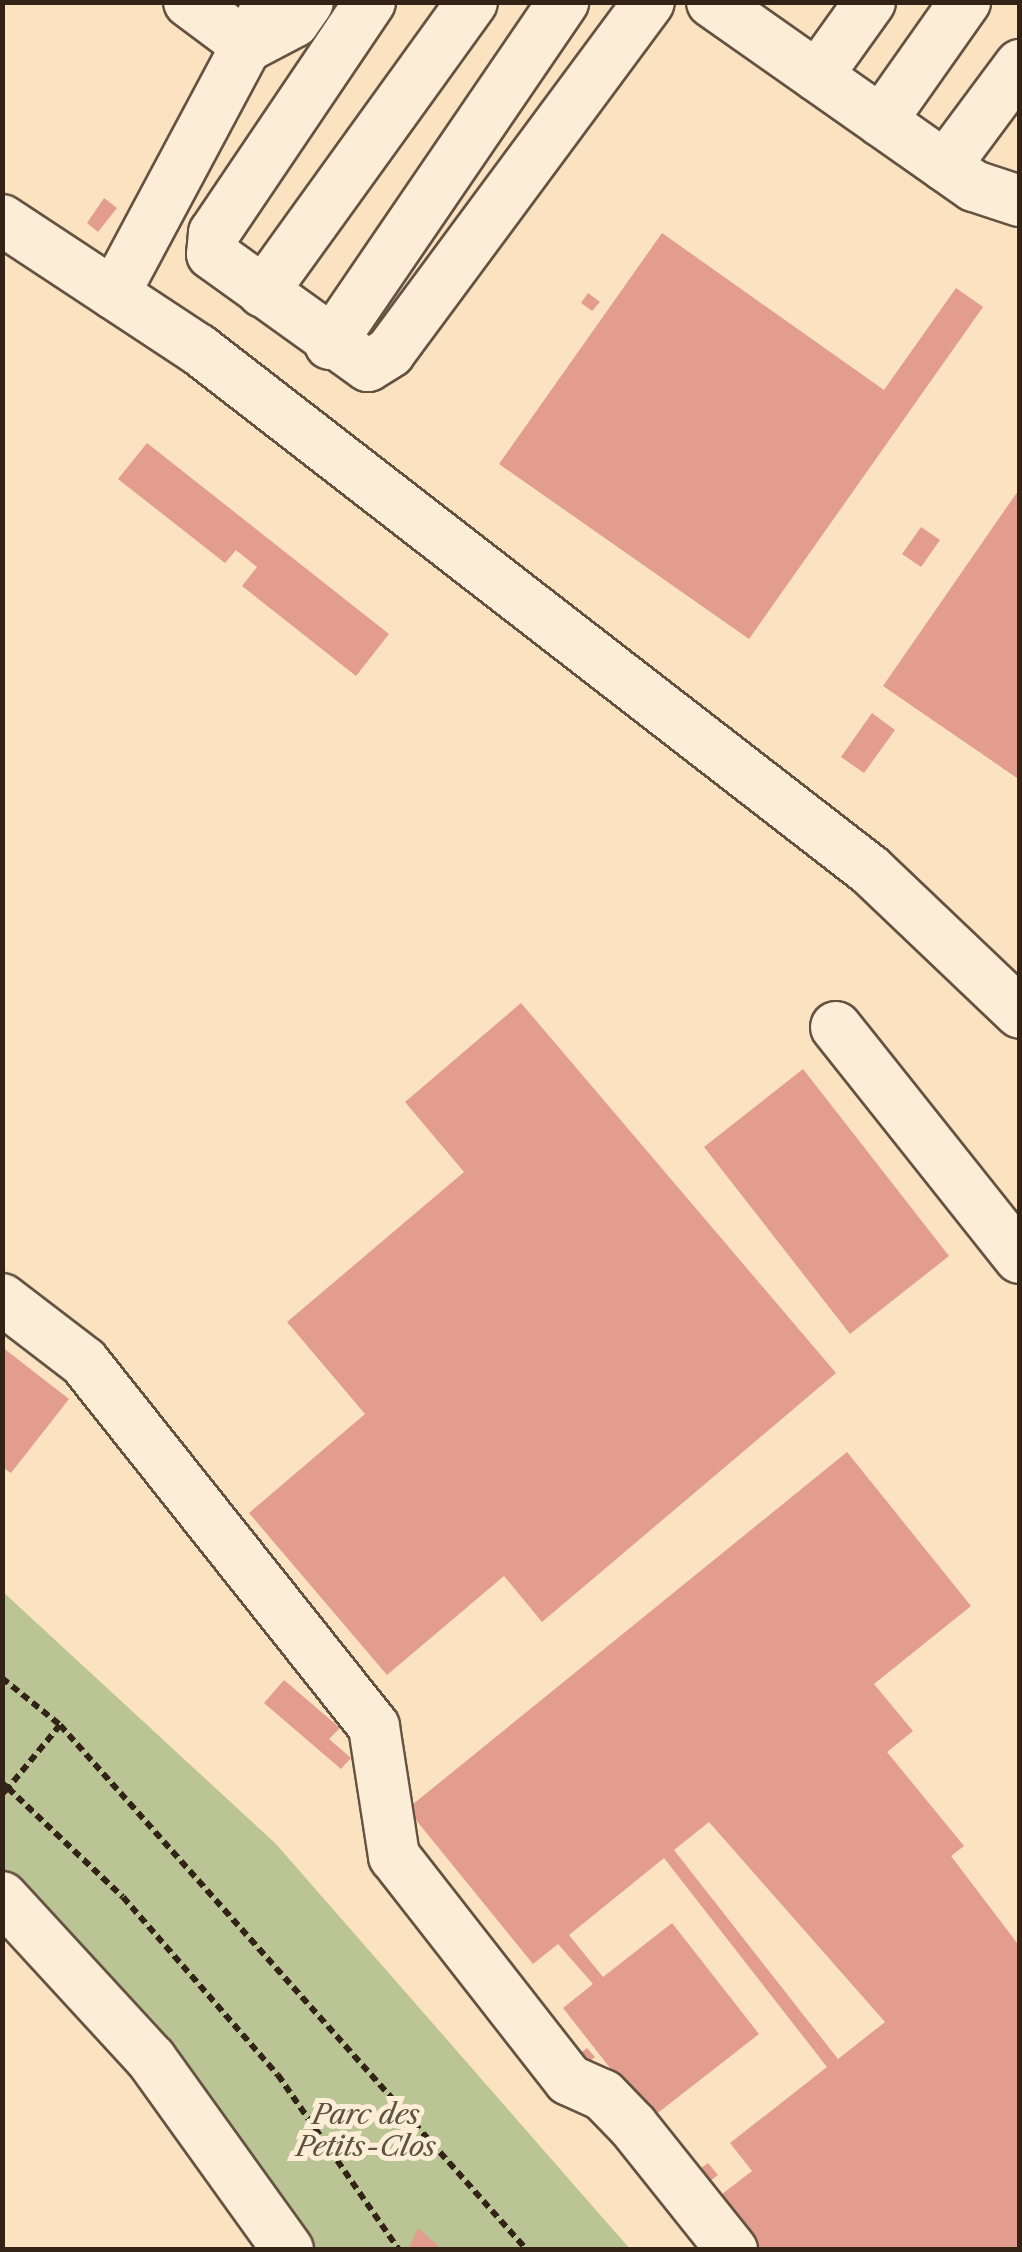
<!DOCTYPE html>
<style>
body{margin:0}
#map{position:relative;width:1022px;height:2252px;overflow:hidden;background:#fbe3c1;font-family:"Libre Caslon Text",serif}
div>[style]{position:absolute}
.green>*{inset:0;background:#bbc495}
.building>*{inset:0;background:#e29d8f}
.path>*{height:6px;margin-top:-3px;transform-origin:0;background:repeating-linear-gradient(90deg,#332317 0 8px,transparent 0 13px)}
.roads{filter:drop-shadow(2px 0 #655342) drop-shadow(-2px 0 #655342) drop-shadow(0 2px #655342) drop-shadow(0 -2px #655342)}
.minor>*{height:50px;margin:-25px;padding:0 25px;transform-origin:25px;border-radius:25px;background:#fcedd7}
span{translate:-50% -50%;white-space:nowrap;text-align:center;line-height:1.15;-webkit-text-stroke:10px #fcedd7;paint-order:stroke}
.park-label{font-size:28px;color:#5c533d;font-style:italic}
.frame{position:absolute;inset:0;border:5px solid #332317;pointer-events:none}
</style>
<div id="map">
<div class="green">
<i style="clip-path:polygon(2px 1591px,276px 1844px,630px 2249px,304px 2249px,3px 1892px)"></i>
</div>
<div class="building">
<i style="clip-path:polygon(104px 198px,117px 208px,98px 232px,87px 223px)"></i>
<i style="clip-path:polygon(662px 233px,884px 390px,956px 288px,983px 307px,749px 639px,499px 464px)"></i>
<i style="clip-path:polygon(588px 293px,600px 302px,592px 311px,581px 303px)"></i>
<i style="clip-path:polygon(147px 443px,389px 634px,356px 676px,242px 586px,257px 567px,236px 550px,225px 563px,118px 479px)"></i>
<i style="clip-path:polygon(1020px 488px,1020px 780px,883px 686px)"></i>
<i style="clip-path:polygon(921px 527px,940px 540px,921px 567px,902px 554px)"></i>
<i style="clip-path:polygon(872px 713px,895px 730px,864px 773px,841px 757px)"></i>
<i style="clip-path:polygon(521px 1003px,836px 1373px,542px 1622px,504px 1576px,387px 1675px,249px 1513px,365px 1414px,287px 1322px,464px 1172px,405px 1102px)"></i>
<i style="clip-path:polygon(803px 1069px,949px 1256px,850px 1334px,704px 1147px)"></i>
<i style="clip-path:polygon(2px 1347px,69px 1399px,11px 1473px,2px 1467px)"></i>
<i style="clip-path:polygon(evenodd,847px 1452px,971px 1606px,874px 1684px,913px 1731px,887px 1752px,964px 1846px,951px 1856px,1020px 1947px,1020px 2250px,751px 2250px,713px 2201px,752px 2171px,730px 2143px,827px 2067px,664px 1858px,569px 1935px,603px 1977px,672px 1923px,759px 2034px,650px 2119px,563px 2008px,593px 1984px,558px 1944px,533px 1964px,407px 1809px,847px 1452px,709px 1822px,885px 2022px,838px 2059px,674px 1850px,709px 1822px)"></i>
<i style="clip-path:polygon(284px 1680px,340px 1728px,329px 1739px,351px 1758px,341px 1769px,264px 1703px)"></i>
<i style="clip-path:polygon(587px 2048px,595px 2057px,577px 2071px,570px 2061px)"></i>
<i style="clip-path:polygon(708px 2163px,718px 2175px,702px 2187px,693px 2174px)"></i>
<i style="clip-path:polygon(418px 2228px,443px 2250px,408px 2250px)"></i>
</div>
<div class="path">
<i style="left:2px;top:1678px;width:75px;rotate:39deg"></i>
<i style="left:60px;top:1725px;width:82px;rotate:129.5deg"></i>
<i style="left:8px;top:1788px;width:8px;rotate:-140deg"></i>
<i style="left:60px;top:1725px;width:703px;rotate:48.35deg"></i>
<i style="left:2px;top:1794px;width:8px;rotate:-45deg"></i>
<i style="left:8px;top:1788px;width:158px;rotate:43.5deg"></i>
<i style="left:123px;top:1897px;width:236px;rotate:49deg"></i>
<i style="left:278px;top:2075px;width:213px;rotate:55.3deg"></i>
</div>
<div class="roads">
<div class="minor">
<i style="left:189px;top:2px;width:74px;rotate:36.7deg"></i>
<i style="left:248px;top:46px;width:52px;rotate:-27.6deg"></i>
<i style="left:294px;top:22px;width:24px;rotate:-55deg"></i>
<i style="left:370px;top:2px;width:279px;rotate:124deg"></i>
<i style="left:214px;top:233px;width:21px;rotate:95deg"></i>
<i style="left:212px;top:254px;width:192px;rotate:35.7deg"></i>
<i style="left:368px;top:366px;width:26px;rotate:-32deg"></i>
<i style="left:390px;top:352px;width:435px;rotate:-53.5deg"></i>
<i style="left:712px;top:2px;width:320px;rotate:35.1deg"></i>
<i style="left:974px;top:186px;width:48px;rotate:18.1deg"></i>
<i style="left:817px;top:76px;width:91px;rotate:-54.4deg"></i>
<i style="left:881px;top:121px;width:146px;rotate:-54.8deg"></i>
<i style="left:945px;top:166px;width:126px;rotate:-53.4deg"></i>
<i style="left:2px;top:220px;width:235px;rotate:33.4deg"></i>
<i style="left:198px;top:349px;width:850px;rotate:37.79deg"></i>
<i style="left:870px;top:870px;width:207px;rotate:43.6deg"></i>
<i style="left:263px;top:292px;width:357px;rotate:-54.2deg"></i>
<i style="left:114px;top:294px;width:331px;rotate:-61.9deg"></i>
<i style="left:330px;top:344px;width:414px;rotate:-55.7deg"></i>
<i style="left:836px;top:1027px;width:295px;rotate:51.5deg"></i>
<i style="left:2px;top:1299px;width:103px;rotate:37.5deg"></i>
<i style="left:84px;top:1362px;width:466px;rotate:51.5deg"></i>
<i style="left:374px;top:1727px;width:131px;rotate:81.2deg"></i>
<i style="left:394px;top:1856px;width:284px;rotate:52deg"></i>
<i style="left:569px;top:2080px;width:37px;rotate:24deg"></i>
<i style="left:603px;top:2095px;width:43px;rotate:45.9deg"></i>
<i style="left:633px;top:2126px;width:159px;rotate:51.4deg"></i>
<i style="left:2px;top:1897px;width:220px;rotate:47.4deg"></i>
<i style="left:151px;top:2059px;width:235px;rotate:54.3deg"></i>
</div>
</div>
<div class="park-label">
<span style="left:366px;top:2130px">Parc des<br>Petits-Clos</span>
</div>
<div class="frame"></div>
</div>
